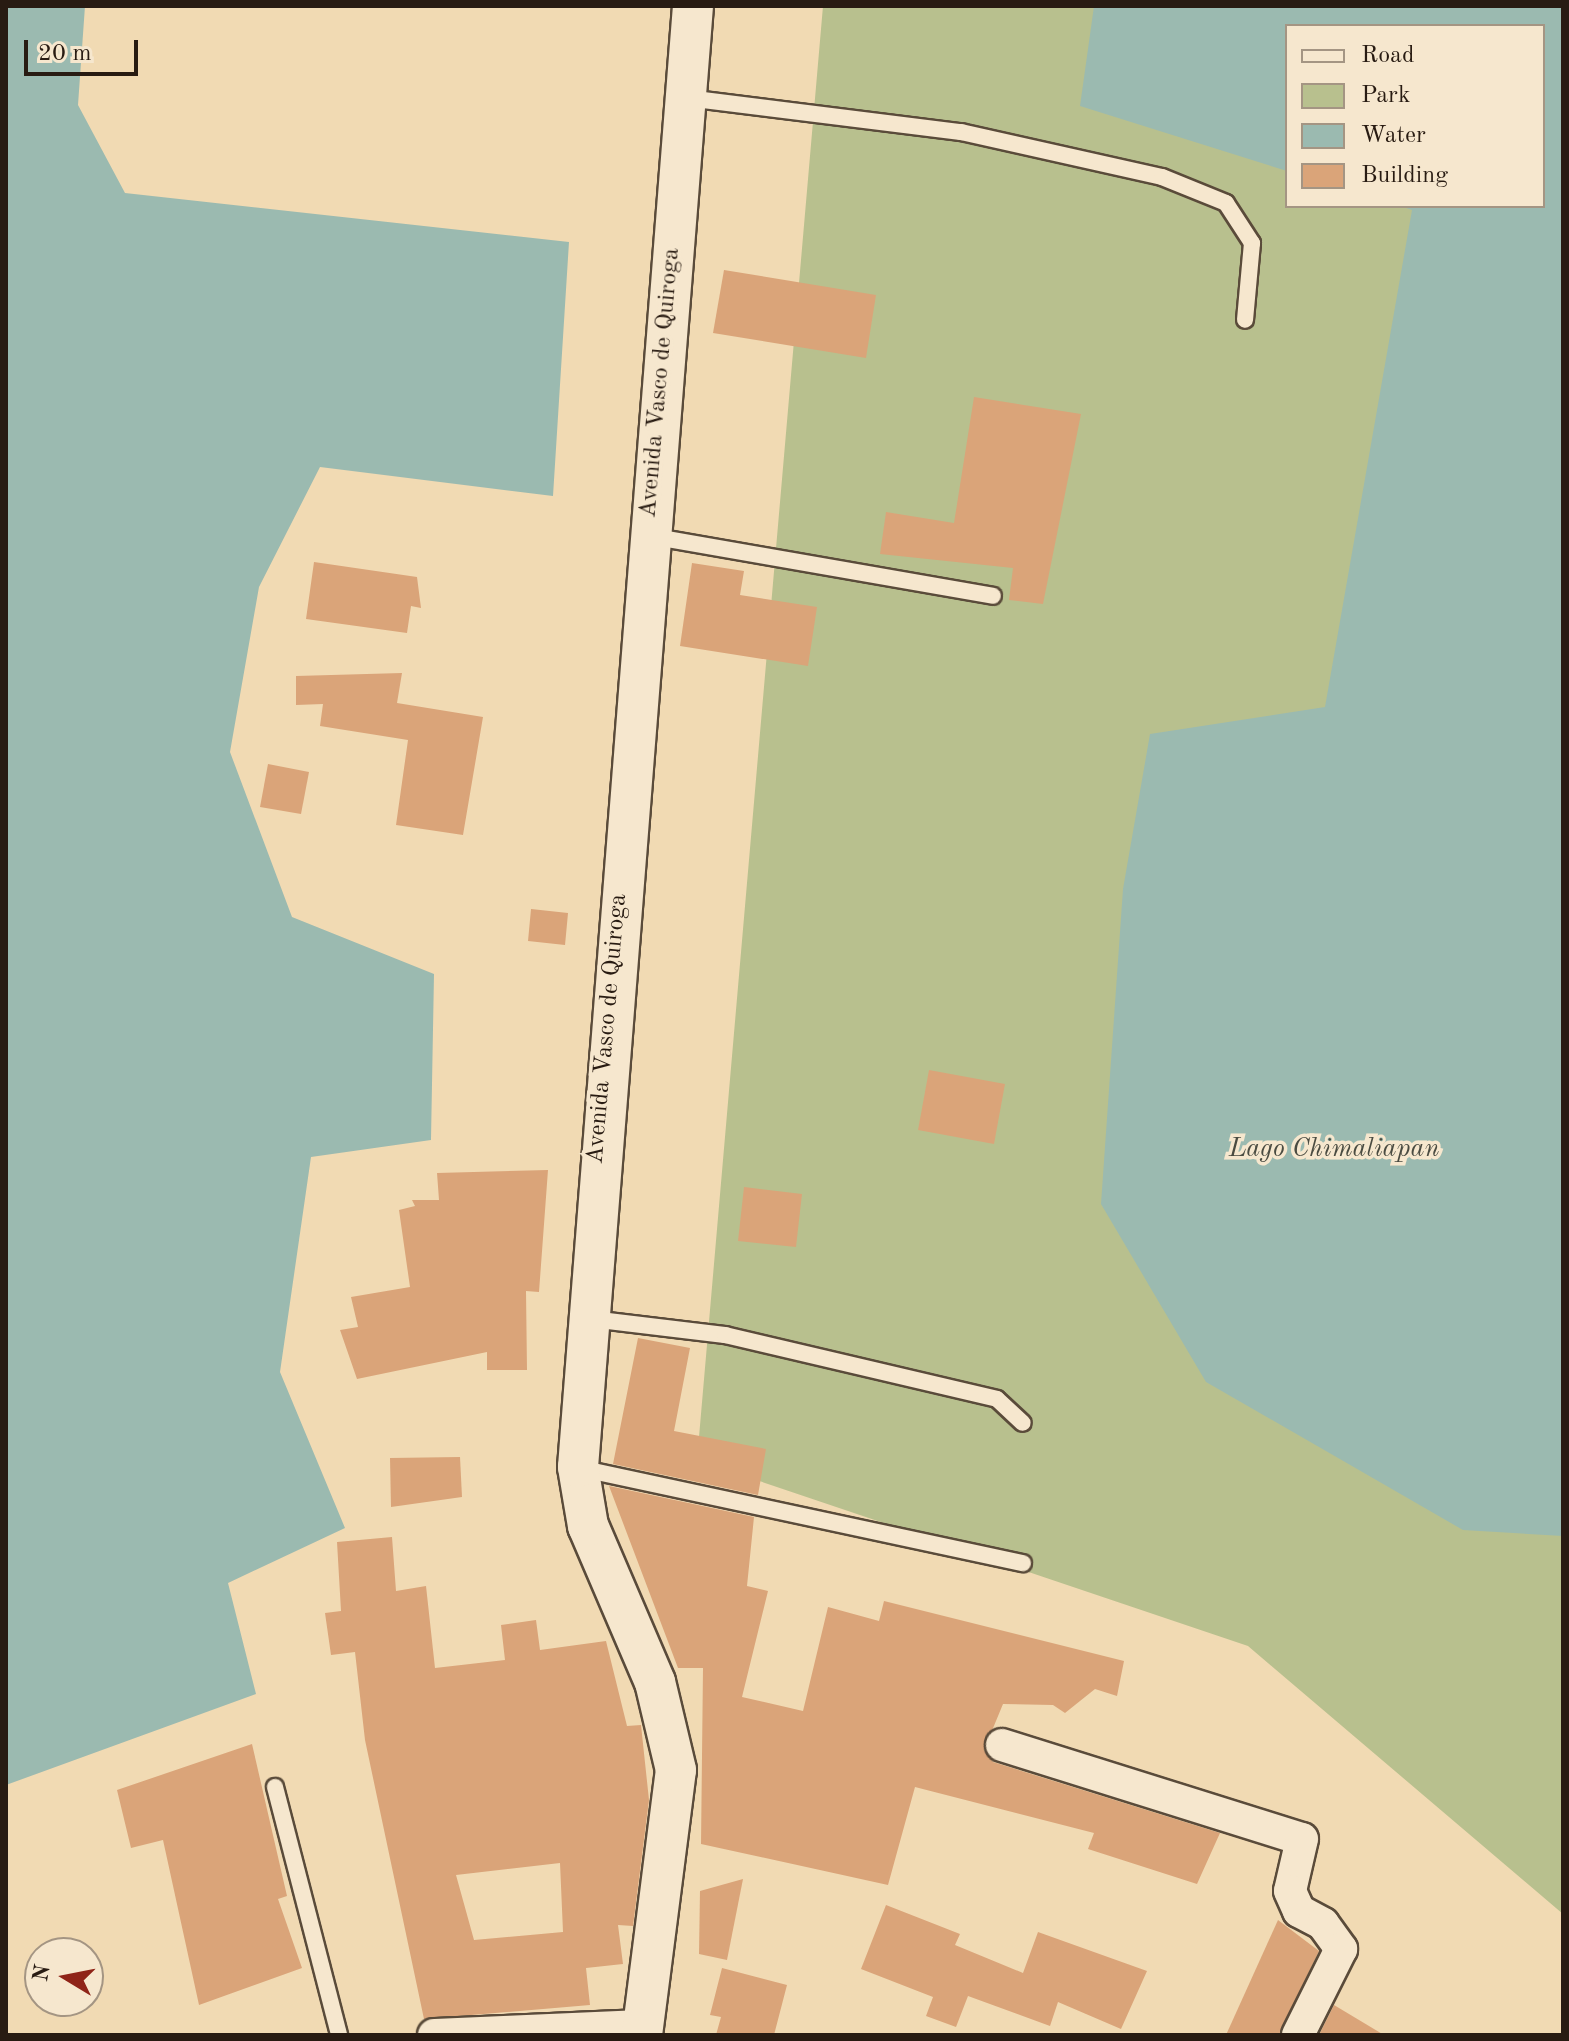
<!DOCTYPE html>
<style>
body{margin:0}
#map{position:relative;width:1569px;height:2041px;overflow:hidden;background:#f1dab3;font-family:"Old Standard TT",serif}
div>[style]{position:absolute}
.green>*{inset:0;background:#b8c08e}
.water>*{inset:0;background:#9bbab0}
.building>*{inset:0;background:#daa479}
.roads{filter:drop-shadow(2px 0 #5a4b3a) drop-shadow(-2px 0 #5a4b3a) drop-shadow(0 2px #5a4b3a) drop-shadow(0 -2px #5a4b3a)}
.service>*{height:16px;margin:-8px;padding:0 8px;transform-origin:8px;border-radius:8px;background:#f6e7ce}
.minor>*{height:32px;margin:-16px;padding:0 16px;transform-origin:16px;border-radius:16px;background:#f6e7ce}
.tertiary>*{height:40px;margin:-20px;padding:0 20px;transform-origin:20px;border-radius:20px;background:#f6e7ce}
span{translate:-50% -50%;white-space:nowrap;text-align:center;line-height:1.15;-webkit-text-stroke:7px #f6e7ce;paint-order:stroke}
.street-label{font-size:24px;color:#281b12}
.water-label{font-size:26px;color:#4a4b41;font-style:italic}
.frame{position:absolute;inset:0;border:8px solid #281b12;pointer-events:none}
.legend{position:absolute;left:1285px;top:24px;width:260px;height:184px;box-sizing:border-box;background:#f6e7ce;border:2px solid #a49583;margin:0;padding:10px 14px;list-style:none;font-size:24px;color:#281b12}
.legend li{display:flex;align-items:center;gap:16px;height:40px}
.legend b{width:40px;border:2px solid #a49583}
.north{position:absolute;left:24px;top:1937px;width:80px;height:80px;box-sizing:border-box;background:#f6e7ce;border:2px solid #a49583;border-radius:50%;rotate:280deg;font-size:22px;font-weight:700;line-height:32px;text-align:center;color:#281b12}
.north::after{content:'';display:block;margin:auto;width:28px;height:36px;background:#8f2418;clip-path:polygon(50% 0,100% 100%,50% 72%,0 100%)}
.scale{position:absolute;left:24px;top:40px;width:114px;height:36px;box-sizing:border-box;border:4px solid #281b12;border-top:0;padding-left:10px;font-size:24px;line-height:28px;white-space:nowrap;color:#281b12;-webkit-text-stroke:6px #f6e7ce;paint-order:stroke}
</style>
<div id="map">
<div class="green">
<i style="clip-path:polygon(evenodd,823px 6px,1563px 6px,1563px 1914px,1248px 1646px,697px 1460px,823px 6px,1287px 26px,1543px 26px,1543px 206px,1287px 206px,1287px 26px)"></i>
</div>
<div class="water">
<i style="clip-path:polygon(6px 6px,85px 6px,78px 105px,125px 193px,569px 242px,553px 496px,320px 467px,259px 587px,230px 752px,292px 917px,434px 974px,431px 1140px,311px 1157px,280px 1372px,345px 1528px,228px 1583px,256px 1694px,6px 1785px)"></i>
<i style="clip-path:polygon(1094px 6px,1563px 6px,1563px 1536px,1463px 1530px,1206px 1382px,1101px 1204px,1123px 889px,1150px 734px,1325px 707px,1412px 210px,1400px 206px,1543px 206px,1543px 26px,1287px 26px,1287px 171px,1080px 106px)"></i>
</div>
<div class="building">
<i style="clip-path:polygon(724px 270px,876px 295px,866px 358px,713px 333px)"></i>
<i style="clip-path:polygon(974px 397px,1081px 414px,1043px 604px,1009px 600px,1013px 568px,880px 554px,886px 512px,954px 523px)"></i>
<i style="clip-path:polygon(314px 562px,417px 577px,421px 608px,411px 606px,407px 633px,306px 619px)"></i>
<i style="clip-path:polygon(692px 563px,744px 571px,740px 595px,817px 607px,808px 666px,680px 646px)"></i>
<i style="clip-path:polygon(402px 673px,397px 703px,483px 717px,463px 835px,396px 825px,408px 740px,320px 726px,323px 704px,296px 705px,296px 676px)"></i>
<i style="clip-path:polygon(268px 764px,309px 772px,301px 814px,260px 807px)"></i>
<i style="clip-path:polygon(531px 909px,568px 913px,565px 945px,528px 941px)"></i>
<i style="clip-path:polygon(929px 1070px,1005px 1084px,994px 1144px,918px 1130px)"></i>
<i style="clip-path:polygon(548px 1170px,539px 1292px,526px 1291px,527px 1370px,487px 1370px,487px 1352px,357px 1379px,340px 1330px,358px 1327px,351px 1297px,410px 1287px,399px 1210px,415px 1206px,412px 1200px,439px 1200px,437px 1173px)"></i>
<i style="clip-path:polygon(744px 1187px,802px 1194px,796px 1247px,738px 1241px)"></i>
<i style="clip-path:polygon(638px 1338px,690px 1348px,674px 1431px,766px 1449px,758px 1495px,613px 1464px)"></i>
<i style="clip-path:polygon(460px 1457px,462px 1497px,391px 1507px,390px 1458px)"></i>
<i style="clip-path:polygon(609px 1486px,754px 1517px,747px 1586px,768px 1591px,742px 1697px,803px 1711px,828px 1607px,879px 1621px,884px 1601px,1124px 1661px,1117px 1696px,1095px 1689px,1065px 1713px,1053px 1705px,1003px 1704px,984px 1750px,993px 1762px,1220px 1833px,1197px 1884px,1088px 1849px,1094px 1833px,915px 1787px,888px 1885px,701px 1844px,703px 1668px,678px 1668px)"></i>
<i style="clip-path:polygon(evenodd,392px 1537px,396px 1591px,426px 1586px,435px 1668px,505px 1660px,501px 1625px,536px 1620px,540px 1650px,606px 1641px,627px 1726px,641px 1725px,649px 1800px,633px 1926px,618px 1925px,623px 1964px,586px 1968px,590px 2005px,424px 2019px,365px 1740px,355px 1652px,331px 1655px,325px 1613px,341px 1611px,337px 1542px,392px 1537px,560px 1863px,563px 1932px,474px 1940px,456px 1875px,560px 1863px)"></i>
<i style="clip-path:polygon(252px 1744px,287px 1896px,278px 1899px,302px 1968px,199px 2005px,163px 1840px,131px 1848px,117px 1790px)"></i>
<i style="clip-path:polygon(743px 1879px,727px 1960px,699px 1954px,700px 1891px)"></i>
<i style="clip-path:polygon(886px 1905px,960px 1934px,955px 1945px,1023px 1973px,1038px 1932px,1147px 1971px,1121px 2029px,1058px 2002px,1050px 2026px,968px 1996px,956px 2027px,926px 2016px,933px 1997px,861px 1969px)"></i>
<i style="clip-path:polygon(1278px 1920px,1319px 1951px,1279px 2035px,1226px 2035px)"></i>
<i style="clip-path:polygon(722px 1968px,787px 1985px,774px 2035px,716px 2035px,721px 2017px,710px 2015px)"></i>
<i style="clip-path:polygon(1334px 2005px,1384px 2035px,1319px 2035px)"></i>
</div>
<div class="roads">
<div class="service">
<i style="left:687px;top:98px;width:276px;rotate:7.1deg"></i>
<i style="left:961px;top:132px;width:206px;rotate:12.6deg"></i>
<i style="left:1162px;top:177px;width:69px;rotate:22.1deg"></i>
<i style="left:1226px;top:203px;width:48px;rotate:57deg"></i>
<i style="left:1252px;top:243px;width:77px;rotate:95.2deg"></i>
<i style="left:650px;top:536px;width:348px;rotate:9.9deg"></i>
<i style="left:591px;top:1319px;width:135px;rotate:6.8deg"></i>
<i style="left:725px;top:1335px;width:279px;rotate:13.2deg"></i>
<i style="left:997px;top:1399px;width:35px;rotate:43deg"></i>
<i style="left:579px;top:1468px;width:454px;rotate:12.1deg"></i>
<i style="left:275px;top:1787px;width:256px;rotate:75.5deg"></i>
</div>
<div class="minor">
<i style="left:1002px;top:1745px;width:314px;rotate:17.4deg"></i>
<i style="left:1302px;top:1839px;width:53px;rotate:103deg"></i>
<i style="left:1290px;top:1891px;width:22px;rotate:66deg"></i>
<i style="left:1299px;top:1911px;width:27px;rotate:28deg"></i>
<i style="left:1323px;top:1924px;width:31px;rotate:54deg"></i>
<i style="left:1341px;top:1949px;width:96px;rotate:116.6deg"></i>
<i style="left:434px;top:2035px;width:209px;rotate:-2.5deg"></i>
</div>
<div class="tertiary">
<i style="left:642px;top:2035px;width:267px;rotate:-82.7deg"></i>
<i style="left:676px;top:1770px;width:90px;rotate:-103.4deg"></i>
<i style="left:655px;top:1682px;width:170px;rotate:-113.2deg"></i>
<i style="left:588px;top:1526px;width:60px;rotate:-99.6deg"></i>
<i style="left:578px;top:1467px;width:1466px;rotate:-85.5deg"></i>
</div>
</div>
<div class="street-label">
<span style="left:661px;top:383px;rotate:-85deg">Avenida Vasco de Quiroga</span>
<span style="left:608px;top:1029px;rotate:-85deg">Avenida Vasco de Quiroga</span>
</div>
<div class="water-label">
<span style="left:1334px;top:1150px">Lago Chimaliapan</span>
</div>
<div class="frame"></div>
<ul class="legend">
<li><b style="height:10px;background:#f6e7ce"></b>Road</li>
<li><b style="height:22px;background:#b8c08e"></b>Park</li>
<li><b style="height:22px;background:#9bbab0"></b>Water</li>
<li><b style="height:22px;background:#daa479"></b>Building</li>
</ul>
<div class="north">N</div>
<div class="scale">20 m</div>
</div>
